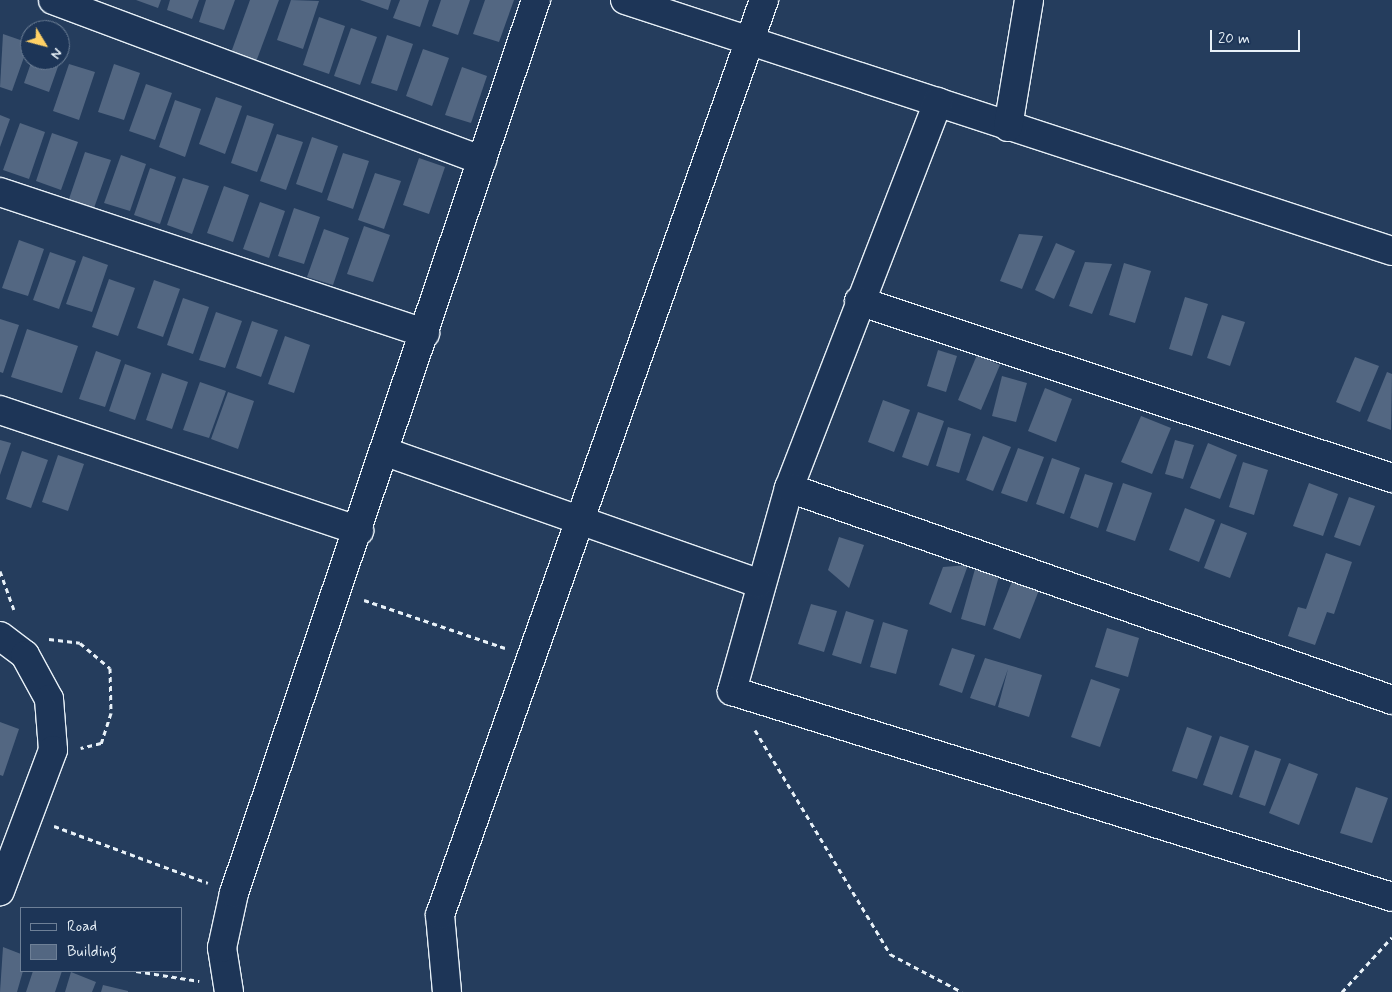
<!DOCTYPE html>
<style>
body{margin:0}
#map{position:relative;width:1392px;height:992px;overflow:hidden;background:#253d5d;font-family:Mynerve,sans-serif}
div>[style]{position:absolute}
.building>*{inset:0;background:#536782}
.path>*{height:3px;margin-top:-1.5px;transform-origin:0;background:repeating-linear-gradient(90deg,#e8f1f8 0 5px,transparent 0 9px)}
.roads{filter:drop-shadow(1px 0 #e8f1f8) drop-shadow(-1px 0 #e8f1f8) drop-shadow(0 1px #e8f1f8) drop-shadow(0 -1px #e8f1f8)}
.minor>*{height:28px;margin:-14px;padding:0 14px;transform-origin:14px;border-radius:14px;background:#1d3557}
span{translate:-50% -50%;white-space:nowrap;text-align:center;line-height:1.15;-webkit-text-stroke:4px #1d3557;paint-order:stroke}
.legend{position:absolute;left:20px;top:907px;width:162px;height:65px;box-sizing:border-box;background:#1d3557;border:1px solid #6e8097;margin:0;padding:6px 9px;list-style:none;font-size:15px;color:#e8f1f8}
.legend li{display:flex;align-items:center;gap:10px;height:25px}
.legend b{width:25px;border:1px solid #6e8097}
.north{position:absolute;left:20px;top:20px;width:50px;height:50px;box-sizing:border-box;background:#1d3557;border:1px solid #6e8097;border-radius:50%;rotate:127deg;font-size:14px;font-weight:700;line-height:20px;text-align:center;color:#e8f1f8}
.north::after{content:'';display:block;margin:auto;width:18px;height:22px;background:#ffd166;clip-path:polygon(50% 0,100% 100%,50% 72%,0 100%)}
.scale{position:absolute;left:1210px;top:30px;width:90px;height:22px;box-sizing:border-box;border:2px solid #e8f1f8;border-top:0;padding-left:6px;font-size:15px;line-height:18px;white-space:nowrap;color:#e8f1f8;-webkit-text-stroke:4px #1d3557;paint-order:stroke}
</style>
<div id="map">
<div class="building">
<i style="clip-path:polygon(136px 0,161px 0,158px 8px)"></i>
<i style="clip-path:polygon(170px 0,199px 0,192px 19px,167px 10px)"></i>
<i style="clip-path:polygon(206px 0,235px 0,224px 30px,199px 22px)"></i>
<i style="clip-path:polygon(250px 0,279px 0,253px 70px,228px 61px)"></i>
<i style="clip-path:polygon(291px 0,319px 1px,303px 49px,277px 40px)"></i>
<i style="clip-path:polygon(360px 0,391px 0,388px 10px)"></i>
<i style="clip-path:polygon(400px 0,429px 0,420px 27px,393px 18px)"></i>
<i style="clip-path:polygon(441px 0,470px 0,458px 35px,432px 26px)"></i>
<i style="clip-path:polygon(485px 0,514px 0,499px 42px,473px 34px)"></i>
<i style="clip-path:polygon(319px 17px,345px 26px,329px 74px,303px 65px)"></i>
<i style="clip-path:polygon(351px 28px,377px 37px,360px 85px,334px 76px)"></i>
<i style="clip-path:polygon(3px 34px,29px 43px,12px 91px,0 87px)"></i>
<i style="clip-path:polygon(387px 35px,413px 44px,397px 91px,371px 83px)"></i>
<i style="clip-path:polygon(60px 42px,66px 44px,49px 92px,24px 83px,32px 60px,60px 60px)"></i>
<i style="clip-path:polygon(423px 49px,449px 58px,432px 106px,406px 96px)"></i>
<i style="clip-path:polygon(69px 64px,95px 72px,79px 120px,53px 111px)"></i>
<i style="clip-path:polygon(114px 64px,140px 73px,124px 120px,98px 112px)"></i>
<i style="clip-path:polygon(462px 67px,487px 76px,471px 123px,445px 115px)"></i>
<i style="clip-path:polygon(146px 84px,172px 93px,155px 140px,129px 131px)"></i>
<i style="clip-path:polygon(216px 97px,242px 106px,225px 154px,199px 144px)"></i>
<i style="clip-path:polygon(175px 100px,201px 109px,185px 157px,159px 147px)"></i>
<i style="clip-path:polygon(0 115px,10px 119px,0 147px)"></i>
<i style="clip-path:polygon(247px 115px,274px 124px,257px 172px,231px 163px)"></i>
<i style="clip-path:polygon(20px 123px,45px 132px,29px 179px,3px 170px)"></i>
<i style="clip-path:polygon(52px 133px,78px 142px,61px 190px,36px 181px)"></i>
<i style="clip-path:polygon(277px 134px,303px 142px,286px 190px,260px 181px)"></i>
<i style="clip-path:polygon(312px 137px,338px 146px,322px 193px,296px 184px)"></i>
<i style="clip-path:polygon(85px 152px,111px 160px,94px 208px,69px 199px)"></i>
<i style="clip-path:polygon(343px 153px,369px 161px,353px 209px,327px 200px)"></i>
<i style="clip-path:polygon(121px 155px,146px 164px,130px 211px,104px 203px)"></i>
<i style="clip-path:polygon(419px 158px,445px 167px,429px 214px,403px 205px)"></i>
<i style="clip-path:polygon(150px 168px,176px 177px,160px 224px,134px 215px)"></i>
<i style="clip-path:polygon(375px 173px,401px 181px,384px 229px,358px 220px)"></i>
<i style="clip-path:polygon(183px 178px,209px 186px,192px 234px,167px 225px)"></i>
<i style="clip-path:polygon(224px 186px,249px 195px,233px 242px,207px 233px)"></i>
<i style="clip-path:polygon(260px 202px,285px 211px,269px 258px,243px 249px)"></i>
<i style="clip-path:polygon(294px 208px,320px 217px,304px 264px,278px 256px)"></i>
<i style="clip-path:polygon(364px 226px,390px 235px,373px 282px,347px 274px)"></i>
<i style="clip-path:polygon(324px 229px,349px 238px,333px 285px,307px 277px)"></i>
<i style="clip-path:polygon(1019px 234px,1043px 236px,1022px 289px,1000px 281px)"></i>
<i style="clip-path:polygon(19px 240px,44px 249px,28px 296px,2px 288px)"></i>
<i style="clip-path:polygon(1056px 243px,1075px 251px,1054px 299px,1035px 290px)"></i>
<i style="clip-path:polygon(50px 252px,76px 261px,59px 309px,33px 300px)"></i>
<i style="clip-path:polygon(83px 256px,108px 265px,92px 312px,66px 304px)"></i>
<i style="clip-path:polygon(1085px 262px,1112px 264px,1092px 314px,1069px 306px)"></i>
<i style="clip-path:polygon(1124px 263px,1151px 271px,1135px 323px,1109px 315px)"></i>
<i style="clip-path:polygon(109px 279px,135px 288px,118px 336px,92px 327px)"></i>
<i style="clip-path:polygon(154px 280px,180px 289px,163px 337px,137px 328px)"></i>
<i style="clip-path:polygon(1185px 297px,1208px 304px,1192px 356px,1169px 349px)"></i>
<i style="clip-path:polygon(183px 298px,209px 307px,193px 354px,167px 345px)"></i>
<i style="clip-path:polygon(216px 312px,242px 321px,225px 368px,199px 360px)"></i>
<i style="clip-path:polygon(1222px 315px,1245px 322px,1230px 366px,1207px 358px)"></i>
<i style="clip-path:polygon(0 319px,19px 325px,3px 373px,0 372px)"></i>
<i style="clip-path:polygon(252px 321px,278px 330px,261px 377px,236px 368px)"></i>
<i style="clip-path:polygon(27px 329px,78px 346px,62px 393px,11px 377px)"></i>
<i style="clip-path:polygon(285px 336px,310px 345px,294px 393px,268px 384px)"></i>
<i style="clip-path:polygon(938px 350px,957px 356px,946px 392px,927px 386px)"></i>
<i style="clip-path:polygon(96px 351px,121px 360px,105px 407px,79px 399px)"></i>
<i style="clip-path:polygon(977px 355px,1000px 365px,981px 410px,958px 400px)"></i>
<i style="clip-path:polygon(1355px 357px,1379px 366px,1360px 412px,1336px 402px)"></i>
<i style="clip-path:polygon(125px 364px,151px 373px,135px 420px,109px 411px)"></i>
<i style="clip-path:polygon(1387px 372px,1392px 374px,1391px 430px,1367px 421px)"></i>
<i style="clip-path:polygon(162px 373px,188px 382px,172px 429px,146px 420px)"></i>
<i style="clip-path:polygon(1002px 376px,1027px 383px,1016px 422px,992px 416px)"></i>
<i style="clip-path:polygon(200px 382px,226px 391px,209px 438px,183px 430px)"></i>
<i style="clip-path:polygon(1045px 388px,1072px 399px,1056px 442px,1028px 431px)"></i>
<i style="clip-path:polygon(228px 392px,254px 401px,238px 449px,211px 439px)"></i>
<i style="clip-path:polygon(883px 400px,910px 410px,894px 452px,868px 442px)"></i>
<i style="clip-path:polygon(918px 412px,944px 421px,928px 466px,902px 457px)"></i>
<i style="clip-path:polygon(1141px 416px,1171px 428px,1152px 474px,1121px 462px)"></i>
<i style="clip-path:polygon(948px 427px,971px 434px,959px 473px,936px 466px)"></i>
<i style="clip-path:polygon(983px 436px,1011px 447px,993px 491px,966px 480px)"></i>
<i style="clip-path:polygon(0 440px,11px 443px,0 475px)"></i>
<i style="clip-path:polygon(1175px 440px,1194px 445px,1183px 479px,1165px 474px)"></i>
<i style="clip-path:polygon(1208px 443px,1237px 455px,1220px 499px,1190px 488px)"></i>
<i style="clip-path:polygon(1018px 448px,1044px 457px,1027px 502px,1001px 493px)"></i>
<i style="clip-path:polygon(22px 451px,48px 460px,31px 508px,6px 499px)"></i>
<i style="clip-path:polygon(58px 455px,84px 464px,68px 511px,42px 502px)"></i>
<i style="clip-path:polygon(1052px 458px,1080px 468px,1064px 514px,1036px 504px)"></i>
<i style="clip-path:polygon(1243px 462px,1268px 470px,1254px 515px,1229px 507px)"></i>
<i style="clip-path:polygon(1085px 474px,1113px 483px,1098px 528px,1070px 518px)"></i>
<i style="clip-path:polygon(1123px 483px,1152px 493px,1135px 541px,1106px 531px)"></i>
<i style="clip-path:polygon(1309px 483px,1338px 494px,1323px 536px,1293px 526px)"></i>
<i style="clip-path:polygon(1349px 497px,1375px 506px,1360px 546px,1334px 537px)"></i>
<i style="clip-path:polygon(1185px 508px,1215px 520px,1199px 562px,1169px 550px)"></i>
<i style="clip-path:polygon(1221px 523px,1247px 533px,1230px 578px,1204px 568px)"></i>
<i style="clip-path:polygon(839px 537px,864px 545px,849px 588px,828px 570px)"></i>
<i style="clip-path:polygon(1326px 553px,1352px 562px,1334px 614px,1327px 612px,1315px 645px,1288px 636px,1298px 607px,1306px 609px)"></i>
<i style="clip-path:polygon(968px 565px,951px 613px,929px 604px,943px 567px)"></i>
<i style="clip-path:polygon(975px 569px,999px 576px,985px 626px,961px 619px)"></i>
<i style="clip-path:polygon(1013px 579px,1039px 590px,1020px 639px,993px 629px)"></i>
<i style="clip-path:polygon(811px 604px,837px 611px,824px 652px,798px 644px)"></i>
<i style="clip-path:polygon(846px 611px,874px 620px,861px 664px,832px 655px)"></i>
<i style="clip-path:polygon(883px 622px,908px 630px,896px 674px,870px 667px)"></i>
<i style="clip-path:polygon(1107px 628px,1139px 638px,1128px 677px,1095px 667px)"></i>
<i style="clip-path:polygon(952px 648px,975px 655px,962px 693px,939px 685px)"></i>
<i style="clip-path:polygon(985px 658px,1042px 675px,1029px 717px,998px 707px,1008px 669px,995px 706px,970px 698px)"></i>
<i style="clip-path:polygon(1091px 679px,1120px 689px,1100px 747px,1071px 737px)"></i>
<i style="clip-path:polygon(0 722px,19px 729px,3px 776px,0 775px)"></i>
<i style="clip-path:polygon(1187px 727px,1212px 736px,1197px 779px,1172px 771px)"></i>
<i style="clip-path:polygon(1220px 736px,1249px 746px,1232px 795px,1203px 785px)"></i>
<i style="clip-path:polygon(1255px 750px,1281px 759px,1265px 806px,1239px 797px)"></i>
<i style="clip-path:polygon(1289px 763px,1318px 774px,1299px 825px,1269px 813px)"></i>
<i style="clip-path:polygon(1356px 787px,1388px 798px,1372px 843px,1340px 833px)"></i>
<i style="clip-path:polygon(3px 947px,21px 954px,23px 971px,17px 992px,0 992px)"></i>
<i style="clip-path:polygon(33px 971px,62px 971px,55px 992px,26px 992px)"></i>
<i style="clip-path:polygon(71px 972px,96px 982px,92px 992px,65px 992px)"></i>
<i style="clip-path:polygon(103px 985px,128px 991px,128px 992px,101px 992px)"></i>
</div>
<div class="path">
<i style="left:0;top:571px;width:41px;rotate:70.3deg"></i>
<i style="left:364px;top:600px;width:149px;rotate:18.8deg"></i>
<i style="left:49px;top:639px;width:31px;rotate:7deg"></i>
<i style="left:80px;top:643px;width:39px;rotate:40deg"></i>
<i style="left:110px;top:668px;width:45px;rotate:88.7deg"></i>
<i style="left:111px;top:713px;width:32px;rotate:108deg"></i>
<i style="left:101px;top:743px;width:21px;rotate:166deg"></i>
<i style="left:755px;top:730px;width:262px;rotate:58.9deg"></i>
<i style="left:890px;top:954px;width:81px;rotate:27.8deg"></i>
<i style="left:54px;top:826px;width:164px;rotate:20.3deg"></i>
<i style="left:136px;top:971px;width:64px;rotate:9deg"></i>
<i style="left:1342px;top:992px;width:74px;rotate:-47.7deg"></i>
</div>
<div class="roads">
<div class="minor">
<i style="left:53px;top:0;width:458px;rotate:20.5deg"></i>
<i style="left:625px;top:0;width:807px;rotate:18.12deg"></i>
<i style="left:938px;top:102px;width:414px;rotate:111.1deg"></i>
<i style="left:789px;top:488px;width:211px;rotate:105.7deg"></i>
<i style="left:732px;top:691px;width:691px;rotate:17.33deg"></i>
<i style="left:1008px;top:127px;width:129px;rotate:-80.6deg"></i>
<i style="left:0;top:192px;width:448px;rotate:18.4deg"></i>
<i style="left:859px;top:301px;width:562px;rotate:18.37deg"></i>
<i style="left:0;top:410px;width:379px;rotate:18.6deg"></i>
<i style="left:386px;top:452px;width:395px;rotate:19.4deg"></i>
<i style="left:789px;top:488px;width:639px;rotate:19.37deg"></i>
<i style="left:0;top:636px;width:31px;rotate:37deg"></i>
<i style="left:25px;top:655px;width:50px;rotate:61.4deg"></i>
<i style="left:49px;top:699px;width:51px;rotate:85.5deg"></i>
<i style="left:53px;top:750px;width:151px;rotate:110.6deg"></i>
<i style="left:229px;top:992px;width:45px;rotate:-99deg"></i>
<i style="left:222px;top:948px;width:56px;rotate:-77.7deg"></i>
<i style="left:234px;top:893px;width:943px;rotate:-71.32deg"></i>
<i style="left:447px;top:992px;width:77px;rotate:-95.2deg"></i>
<i style="left:440px;top:915px;width:971px;rotate:-70.5deg"></i>
</div>
</div>
<ul class="legend">
<li><b style="height:6px;background:#1d3557"></b>Road</li>
<li><b style="height:14px;background:#536782"></b>Building</li>
</ul>
<div class="north">N</div>
<div class="scale">20 m</div>
</div>
